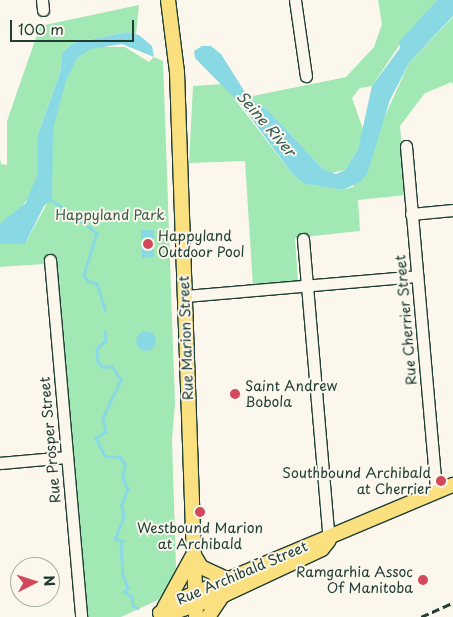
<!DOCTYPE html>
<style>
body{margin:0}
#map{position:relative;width:453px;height:617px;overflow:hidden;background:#fbf7ec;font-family:"Playpen Sans",sans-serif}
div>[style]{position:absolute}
.green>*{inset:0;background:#a2e8b4}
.water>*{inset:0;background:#89d9e4}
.round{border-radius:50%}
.stream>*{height:2.5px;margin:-1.25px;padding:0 1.25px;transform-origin:1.25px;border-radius:1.25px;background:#89d9e4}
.roads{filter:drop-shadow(1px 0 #1f3d34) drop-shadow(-1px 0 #1f3d34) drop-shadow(0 1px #1f3d34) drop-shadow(0 -1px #1f3d34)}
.minor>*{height:11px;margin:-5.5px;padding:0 5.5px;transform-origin:5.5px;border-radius:5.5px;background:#fbf7ec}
.major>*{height:14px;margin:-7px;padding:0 7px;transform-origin:7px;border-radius:7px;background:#fbe080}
.rail>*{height:2.5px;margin-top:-1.25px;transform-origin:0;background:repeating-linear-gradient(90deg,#1f3d34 0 8px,transparent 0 12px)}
.dots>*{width:14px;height:14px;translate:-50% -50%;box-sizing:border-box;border:2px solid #fbf7ec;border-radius:50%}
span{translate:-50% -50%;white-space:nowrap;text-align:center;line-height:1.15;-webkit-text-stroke:4px #fbf7ec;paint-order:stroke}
.park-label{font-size:14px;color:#395f4e}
.poi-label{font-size:14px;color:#1f3d34}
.left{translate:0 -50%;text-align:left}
.right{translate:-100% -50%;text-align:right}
.street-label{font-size:14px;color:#1f3d34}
.water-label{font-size:15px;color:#345c57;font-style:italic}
.north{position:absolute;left:10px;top:557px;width:50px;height:50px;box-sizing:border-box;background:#fbf7ec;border:1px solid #a3ada2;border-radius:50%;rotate:85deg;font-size:14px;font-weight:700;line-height:20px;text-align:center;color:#1f3d34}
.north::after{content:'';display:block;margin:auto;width:18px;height:22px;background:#d1495b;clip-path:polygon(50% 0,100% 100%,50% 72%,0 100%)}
.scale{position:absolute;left:10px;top:20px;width:124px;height:22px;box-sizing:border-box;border:2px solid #1f3d34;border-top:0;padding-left:6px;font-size:15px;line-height:18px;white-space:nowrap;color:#1f3d34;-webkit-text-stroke:4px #fbf7ec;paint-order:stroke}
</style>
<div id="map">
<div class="green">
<i style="clip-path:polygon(378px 0,437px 0,402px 41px,372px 86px,360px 88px,352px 98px,363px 129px,358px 149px,345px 170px,331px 173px,323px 169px,267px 109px,248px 97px,346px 77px,374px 47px,382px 24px)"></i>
<i style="clip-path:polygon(139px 5px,136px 34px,127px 32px,73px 43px,62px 53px,60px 73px,37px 137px,37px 175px,30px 196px,20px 209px,0 223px,0 158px,1px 164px,7px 165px,7px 121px,40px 26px)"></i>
<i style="clip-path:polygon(453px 17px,453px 86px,452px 82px,425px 93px,400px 126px,406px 195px,358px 200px,360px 231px,295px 238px,298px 282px,253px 287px,245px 161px,189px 163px,193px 86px,223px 84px,293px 175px,305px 184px,343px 190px,353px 187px,409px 63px)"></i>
<i style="clip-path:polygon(85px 47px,125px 47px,149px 62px,154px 57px,163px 61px,175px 403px,172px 440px,176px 568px,172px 581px,158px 600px,121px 617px,86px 617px,53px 257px,44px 258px,44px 264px,0 267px,0 244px,25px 244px,49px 200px,51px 131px,67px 71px)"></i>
</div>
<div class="water">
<i style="clip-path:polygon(437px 0,453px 0,453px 16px,409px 63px,390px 100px,367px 174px,360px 182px,343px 190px,305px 184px,293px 175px,242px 106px,195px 58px,194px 51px,202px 46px,211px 46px,221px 54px,248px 97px,267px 109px,323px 169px,336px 174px,345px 170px,358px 149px,372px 86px,400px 48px,399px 42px)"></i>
<i style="clip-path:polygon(127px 32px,139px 35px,152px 46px,154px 57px,122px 44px,91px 49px,77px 58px,66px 81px,53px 129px,52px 200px,44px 206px,25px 244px,0 244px,0 223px,26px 203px,37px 175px,37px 137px,60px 73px,62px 53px,73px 43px)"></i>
<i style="clip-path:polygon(141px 230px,154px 230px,154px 257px,142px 258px)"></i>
<i class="round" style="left:136px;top:331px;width:20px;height:20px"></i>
</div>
<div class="stream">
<i style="left:52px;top:200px;width:56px;rotate:36.3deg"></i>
<i style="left:97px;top:233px;width:44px;rotate:107.2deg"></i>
<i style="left:84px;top:275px;width:7px;rotate:56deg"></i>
<i style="left:88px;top:281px;width:9px;rotate:13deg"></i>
<i style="left:97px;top:283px;width:28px;rotate:73deg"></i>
<i style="left:105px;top:331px;width:10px;rotate:84deg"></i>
<i style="left:106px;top:341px;width:12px;rotate:138deg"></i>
<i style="left:97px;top:349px;width:13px;rotate:86deg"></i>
<i style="left:98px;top:362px;width:7px;rotate:45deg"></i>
<i style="left:103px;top:367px;width:9px;rotate:-6deg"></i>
<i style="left:112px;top:366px;width:17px;rotate:57deg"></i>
<i style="left:121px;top:380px;width:42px;rotate:115.3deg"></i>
<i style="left:103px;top:418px;width:14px;rotate:78deg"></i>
<i style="left:106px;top:432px;width:12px;rotate:149deg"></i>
<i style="left:96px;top:438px;width:20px;rotate:63deg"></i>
<i style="left:105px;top:456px;width:15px;rotate:4deg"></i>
<i style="left:120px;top:457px;width:9px;rotate:54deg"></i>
<i style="left:125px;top:464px;width:15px;rotate:98deg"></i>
<i style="left:123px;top:479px;width:11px;rotate:63deg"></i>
<i style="left:128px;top:489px;width:17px;rotate:111deg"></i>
<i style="left:122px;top:505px;width:13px;rotate:81deg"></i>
<i style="left:124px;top:518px;width:23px;rotate:113deg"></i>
<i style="left:115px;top:539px;width:8px;rotate:14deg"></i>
<i style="left:123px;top:541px;width:6px;rotate:108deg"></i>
<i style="left:121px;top:547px;width:28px;rotate:86deg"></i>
<i style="left:123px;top:575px;width:14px;rotate:69deg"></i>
<i style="left:128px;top:588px;width:5px;rotate:127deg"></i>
<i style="left:125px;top:592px;width:9px;rotate:36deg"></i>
<i style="left:132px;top:597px;width:9px;rotate:84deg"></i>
<i style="left:133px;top:606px;width:5px;rotate:22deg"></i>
</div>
<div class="roads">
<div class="minor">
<i style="left:42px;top:0;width:10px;rotate:84deg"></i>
<i style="left:295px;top:0;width:77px;rotate:81.8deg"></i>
<i style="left:406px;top:146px;width:347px;rotate:85deg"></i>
<i style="left:411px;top:214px;width:42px;rotate:-5.4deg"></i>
<i style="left:303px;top:239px;width:302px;rotate:85.1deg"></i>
<i style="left:50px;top:260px;width:358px;rotate:85deg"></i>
<i style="left:185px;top:296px;width:233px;rotate:-4.9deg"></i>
<i style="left:0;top:463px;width:67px;rotate:-5.1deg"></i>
</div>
<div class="major">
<i style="left:168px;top:0;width:73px;rotate:82.9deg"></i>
<i style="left:177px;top:72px;width:545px;rotate:88deg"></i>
<i style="left:194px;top:555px;width:14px;rotate:60deg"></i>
<i style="left:201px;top:567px;width:31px;rotate:25deg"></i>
<i style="left:167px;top:605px;width:310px;rotate:-22.8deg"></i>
<i style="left:164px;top:608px;width:58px;rotate:-61.2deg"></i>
<i style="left:160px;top:613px;width:9px;rotate:6deg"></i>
<i style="left:169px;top:614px;width:58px;rotate:-19.1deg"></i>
<i style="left:224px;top:595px;width:108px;rotate:-25.1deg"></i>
<i style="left:322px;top:549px;width:11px;rotate:-52deg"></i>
<i style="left:208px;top:617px;width:27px;rotate:-56deg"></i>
</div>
</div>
<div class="rail">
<i style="left:421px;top:617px;width:35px;rotate:-24deg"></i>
</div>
<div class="dots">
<i style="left:148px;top:244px;background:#d1495b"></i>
<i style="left:235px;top:394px;background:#d1495b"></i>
<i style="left:441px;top:481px;background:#d1495b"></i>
<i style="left:200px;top:512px;background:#d1495b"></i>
<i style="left:423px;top:580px;background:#d1495b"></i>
</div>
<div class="park-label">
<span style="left:110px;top:215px">Happyland Park</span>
</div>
<div class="poi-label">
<span class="left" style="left:158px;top:244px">Happyland<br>Outdoor Pool</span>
<span class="left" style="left:245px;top:394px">Saint Andrew<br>Bobola</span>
<span class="right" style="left:431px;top:481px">Southbound Archibald<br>at Cherrier</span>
<span style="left:200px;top:536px">Westbound Marion<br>at Archibald</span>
<span class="right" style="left:413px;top:580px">Ramgarhia Assoc<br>Of Manitoba</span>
</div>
<div class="street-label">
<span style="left:406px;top:320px;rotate:-95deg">Rue Cherrier Street</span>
<span style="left:186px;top:338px;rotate:-92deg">Rue Marion Street</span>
<span style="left:50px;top:440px;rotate:-95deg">Rue Prosper Street</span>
<span style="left:242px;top:573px;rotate:-23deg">Rue Archibald Street</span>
</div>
<div class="water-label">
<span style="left:267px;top:123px;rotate:49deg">Seine River</span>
</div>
<div class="north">N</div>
<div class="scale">100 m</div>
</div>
